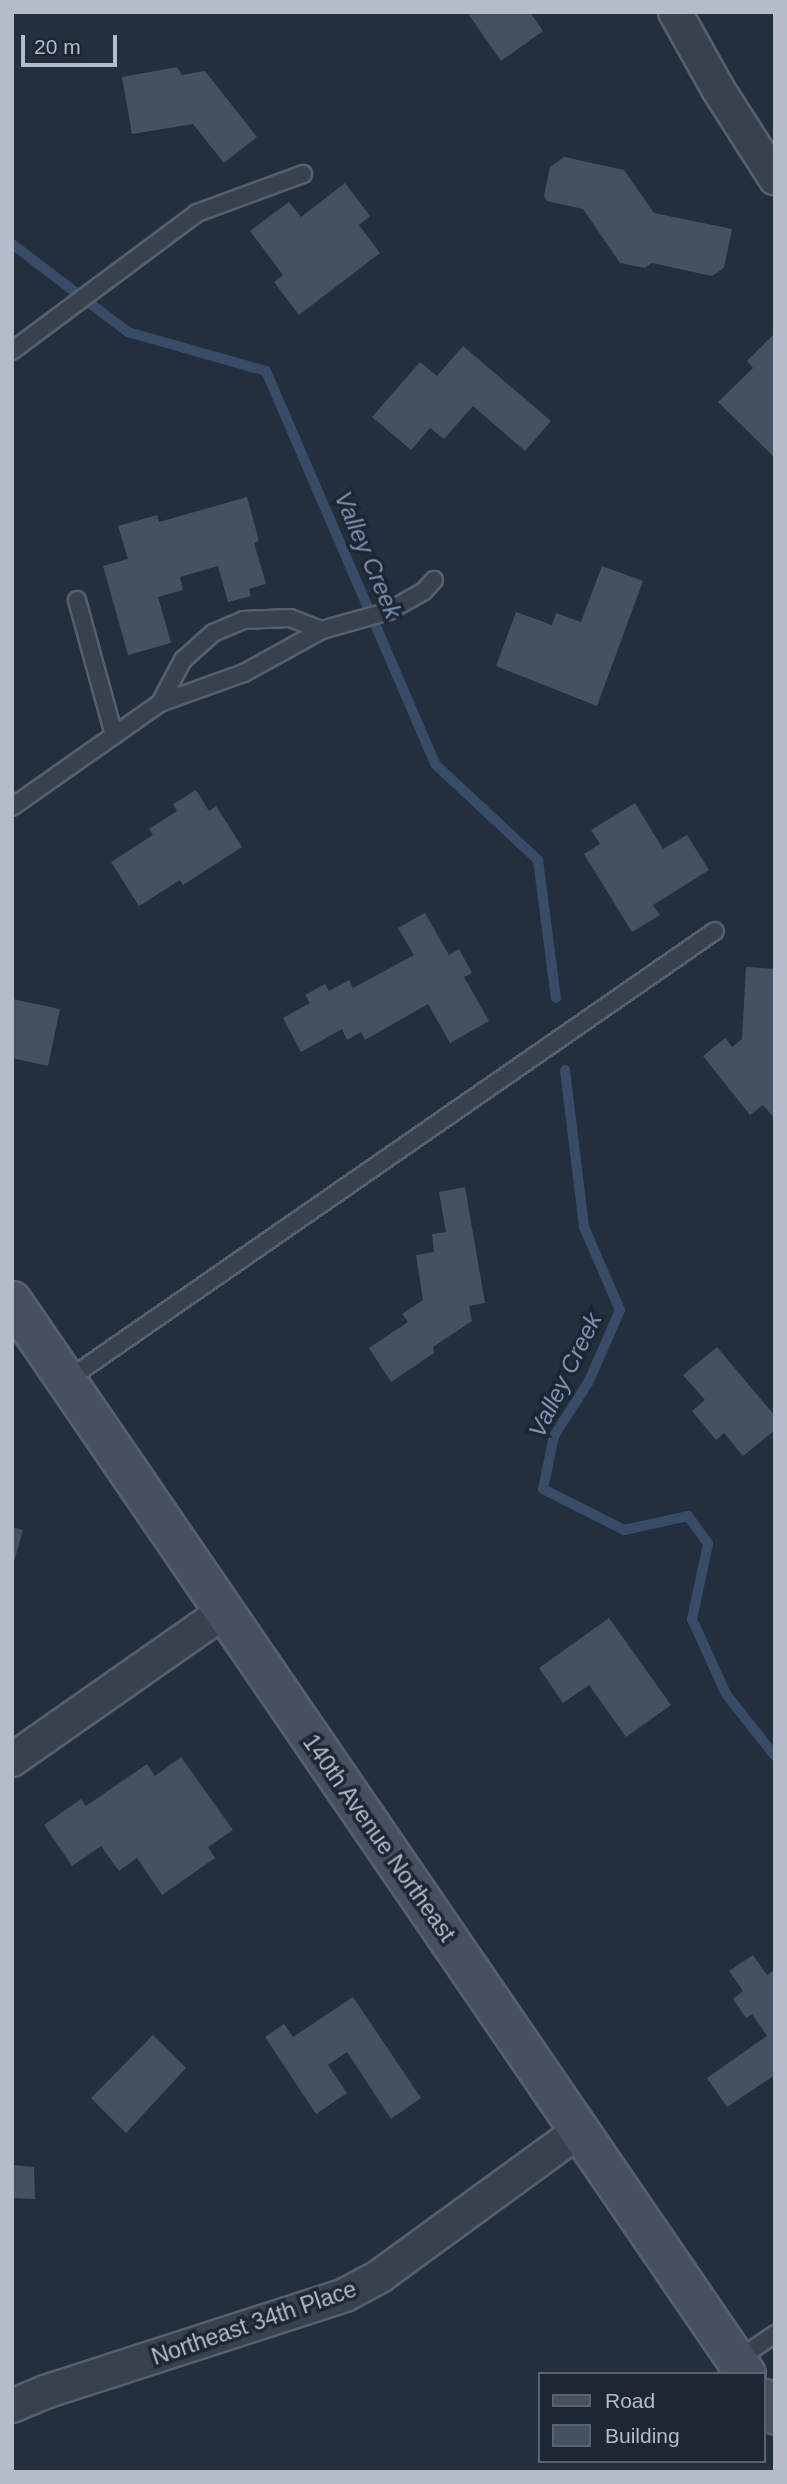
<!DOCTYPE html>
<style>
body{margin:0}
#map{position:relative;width:787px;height:2484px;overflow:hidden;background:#242f3e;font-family:Helvetica,sans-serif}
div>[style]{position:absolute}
.stream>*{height:10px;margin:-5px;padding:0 5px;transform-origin:5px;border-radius:5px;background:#394c67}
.building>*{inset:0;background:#455162}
.roads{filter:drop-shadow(2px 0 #565f6c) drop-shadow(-2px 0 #565f6c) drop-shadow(0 2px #565f6c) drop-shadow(0 -2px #565f6c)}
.lane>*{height:16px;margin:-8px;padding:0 8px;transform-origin:8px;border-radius:8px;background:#38414e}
.street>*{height:32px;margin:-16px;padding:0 16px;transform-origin:16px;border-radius:16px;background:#38414e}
.secondary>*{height:38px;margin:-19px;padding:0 19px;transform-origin:19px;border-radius:19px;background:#465061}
span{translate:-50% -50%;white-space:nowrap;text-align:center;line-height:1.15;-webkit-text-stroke:7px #1d2633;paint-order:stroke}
.street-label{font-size:23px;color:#b4bcc9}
.water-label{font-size:24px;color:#7c92b1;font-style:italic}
.frame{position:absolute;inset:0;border:14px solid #b4bcc9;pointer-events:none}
.legend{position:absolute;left:538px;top:2372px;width:228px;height:91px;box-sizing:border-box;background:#1d2633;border:2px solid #59626f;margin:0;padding:9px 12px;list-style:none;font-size:21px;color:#b4bcc9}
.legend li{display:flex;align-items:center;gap:14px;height:35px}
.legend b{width:35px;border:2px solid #59626f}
.scale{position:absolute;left:21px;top:35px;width:96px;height:32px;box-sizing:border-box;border:4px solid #b4bcc9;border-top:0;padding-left:9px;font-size:21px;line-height:24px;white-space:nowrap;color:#b4bcc9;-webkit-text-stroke:5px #1d2633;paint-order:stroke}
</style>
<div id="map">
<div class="stream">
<i style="left:12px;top:244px;width:146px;rotate:37.2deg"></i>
<i style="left:128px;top:332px;width:143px;rotate:15.8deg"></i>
<i style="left:266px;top:371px;width:428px;rotate:66.7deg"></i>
<i style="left:435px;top:764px;width:141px;rotate:43deg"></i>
<i style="left:538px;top:860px;width:139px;rotate:82.6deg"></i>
<i style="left:565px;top:1070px;width:158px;rotate:83.1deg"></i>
<i style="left:584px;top:1227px;width:90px;rotate:66.6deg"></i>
<i style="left:620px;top:1310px;width:77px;rotate:113.6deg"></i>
<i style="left:589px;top:1381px;width:65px;rotate:122.5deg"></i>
<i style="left:554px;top:1436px;width:54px;rotate:101.7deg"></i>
<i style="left:543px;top:1489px;width:91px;rotate:26.8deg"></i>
<i style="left:624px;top:1530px;width:66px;rotate:-12.3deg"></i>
<i style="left:688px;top:1516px;width:34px;rotate:54deg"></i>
<i style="left:708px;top:1544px;width:77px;rotate:102deg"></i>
<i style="left:692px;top:1619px;width:82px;rotate:65.6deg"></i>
<i style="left:726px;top:1694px;width:79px;rotate:51.7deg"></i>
</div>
<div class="building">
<i style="clip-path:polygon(467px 12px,530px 12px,543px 31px,501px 61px)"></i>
<i style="clip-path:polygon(177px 67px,182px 75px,205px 71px,257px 137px,224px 163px,193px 124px,132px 134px,122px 77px)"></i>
<i style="clip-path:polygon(564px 157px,624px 170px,654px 213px,732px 229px,724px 268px,712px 276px,652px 263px,645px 268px,620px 263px,583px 209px,547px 201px,544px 196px,550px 167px)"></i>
<i style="clip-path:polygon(345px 183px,370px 216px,359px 225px,380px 253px,299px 315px,274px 282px,283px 275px,250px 231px,289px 202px,301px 217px)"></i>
<i style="clip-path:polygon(775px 333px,775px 458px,718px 402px,753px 368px,747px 361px)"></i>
<i style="clip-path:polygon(463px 346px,551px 421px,525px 451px,473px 406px,444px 439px,430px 428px,411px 450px,372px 417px,420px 362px,437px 376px)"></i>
<i style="clip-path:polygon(247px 497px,259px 541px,254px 543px,266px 584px,249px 589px,251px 596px,228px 602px,218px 566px,180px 577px,183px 590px,158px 597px,171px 643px,128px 655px,103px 566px,128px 559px,118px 526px,157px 515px,159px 522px)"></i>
<i style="clip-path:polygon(602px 566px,643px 581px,597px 706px,496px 666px,516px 612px,552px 625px,556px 613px,581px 622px)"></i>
<i style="clip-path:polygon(196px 790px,209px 811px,216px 806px,242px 847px,183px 885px,180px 880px,139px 906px,111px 862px,153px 835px,149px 829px,177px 811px,173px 804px)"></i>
<i style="clip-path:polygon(635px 803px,663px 849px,687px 835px,709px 870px,653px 905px,660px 915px,632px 932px,584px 854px,600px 844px,591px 830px)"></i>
<i style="clip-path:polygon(425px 913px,449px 955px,459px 949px,472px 973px,464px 977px,489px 1021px,450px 1043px,428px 1004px,365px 1040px,361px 1032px,347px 1040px,342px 1029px,301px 1052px,283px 1018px,310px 1003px,305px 995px,325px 984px,329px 991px,349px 980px,353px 988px,414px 955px,398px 928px)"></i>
<i style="clip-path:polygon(746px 967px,775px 969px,775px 1119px,763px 1105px,750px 1115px,703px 1056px,725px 1038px,732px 1047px,742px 1039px)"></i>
<i style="clip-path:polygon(12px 999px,60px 1009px,48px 1066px,12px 1058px)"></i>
<i style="clip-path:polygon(465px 1187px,485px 1303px,469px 1306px,472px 1321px,433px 1347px,434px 1353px,391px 1382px,369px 1348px,408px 1322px,402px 1314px,423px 1300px,416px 1255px,434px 1252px,432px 1234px,446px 1232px,439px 1192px)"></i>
<i style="clip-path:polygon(717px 1347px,775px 1416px,775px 1430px,743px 1456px,724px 1433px,716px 1440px,692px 1411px,705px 1400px,683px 1375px)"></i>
<i style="clip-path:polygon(12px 1527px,23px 1530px,13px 1565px,12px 1565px)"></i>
<i style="clip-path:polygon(609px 1618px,671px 1705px,626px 1737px,589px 1685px,563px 1703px,539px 1668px)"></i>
<i style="clip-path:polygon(181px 1757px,233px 1830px,208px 1847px,215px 1858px,162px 1895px,137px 1858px,119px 1871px,101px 1846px,72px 1866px,44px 1825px,81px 1799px,86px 1806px,147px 1764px,155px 1776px)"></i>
<i style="clip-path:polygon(753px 1955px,767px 1975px,775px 1970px,775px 2075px,727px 2107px,707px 2078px,767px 2036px,752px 2014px,746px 2018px,733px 1999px,743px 1991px,729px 1971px)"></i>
<i style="clip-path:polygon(353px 1997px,421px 2098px,391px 2119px,347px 2052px,328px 2065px,347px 2093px,316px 2114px,265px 2037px,284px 2024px,293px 2037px)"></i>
<i style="clip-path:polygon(153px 2035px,186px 2068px,126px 2133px,91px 2098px)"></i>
<i style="clip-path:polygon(12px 2165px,34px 2167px,35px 2199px,12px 2198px)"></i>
</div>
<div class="roads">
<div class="lane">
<i style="left:12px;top:351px;width:231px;rotate:-36.7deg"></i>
<i style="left:197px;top:213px;width:113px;rotate:-20.2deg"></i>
<i style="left:77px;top:600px;width:140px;rotate:74.7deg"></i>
<i style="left:160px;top:703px;width:89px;rotate:-19.7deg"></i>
<i style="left:244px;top:673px;width:89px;rotate:-28.9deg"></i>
<i style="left:12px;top:807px;width:181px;rotate:-35.1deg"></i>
<i style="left:160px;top:703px;width:49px;rotate:-61.9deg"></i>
<i style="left:183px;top:660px;width:40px;rotate:-42deg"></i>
<i style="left:213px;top:633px;width:33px;rotate:-23deg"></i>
<i style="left:243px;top:620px;width:47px;rotate:-2.4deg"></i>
<i style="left:290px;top:618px;width:34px;rotate:21deg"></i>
<i style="left:322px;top:630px;width:70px;rotate:-15.8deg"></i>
<i style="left:389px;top:611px;width:40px;rotate:-29.7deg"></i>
<i style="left:424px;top:591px;width:15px;rotate:-48deg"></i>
<i style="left:67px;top:1380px;width:788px;rotate:-34.72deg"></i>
<i style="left:737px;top:2360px;width:46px;rotate:-34.4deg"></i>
</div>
<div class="street">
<i style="left:675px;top:12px;width:88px;rotate:60.8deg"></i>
<i style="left:718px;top:89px;width:106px;rotate:57.4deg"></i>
<i style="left:12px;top:1760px;width:260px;rotate:-35deg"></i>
<i style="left:12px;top:2406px;width:36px;rotate:-23deg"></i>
<i style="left:45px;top:2392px;width:315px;rotate:-17.9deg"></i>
<i style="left:345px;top:2295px;width:40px;rotate:-28deg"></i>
<i style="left:380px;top:2276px;width:248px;rotate:-36.1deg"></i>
</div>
<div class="secondary">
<i style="left:12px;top:1301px;width:1300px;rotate:55.63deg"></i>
<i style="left:764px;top:2399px;width:19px;rotate:54deg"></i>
</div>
</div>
<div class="street-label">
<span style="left:379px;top:1838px;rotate:55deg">140th Avenue Northeast</span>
<span style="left:254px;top:2323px;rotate:-19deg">Northeast 34th Place</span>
</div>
<div class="water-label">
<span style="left:368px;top:555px;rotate:67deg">Valley Creek</span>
<span style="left:565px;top:1375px;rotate:-64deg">Valley Creek</span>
</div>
<div class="frame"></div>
<ul class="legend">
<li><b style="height:9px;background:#465061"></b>Road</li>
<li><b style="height:19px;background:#455162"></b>Building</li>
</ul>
<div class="scale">20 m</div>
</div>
